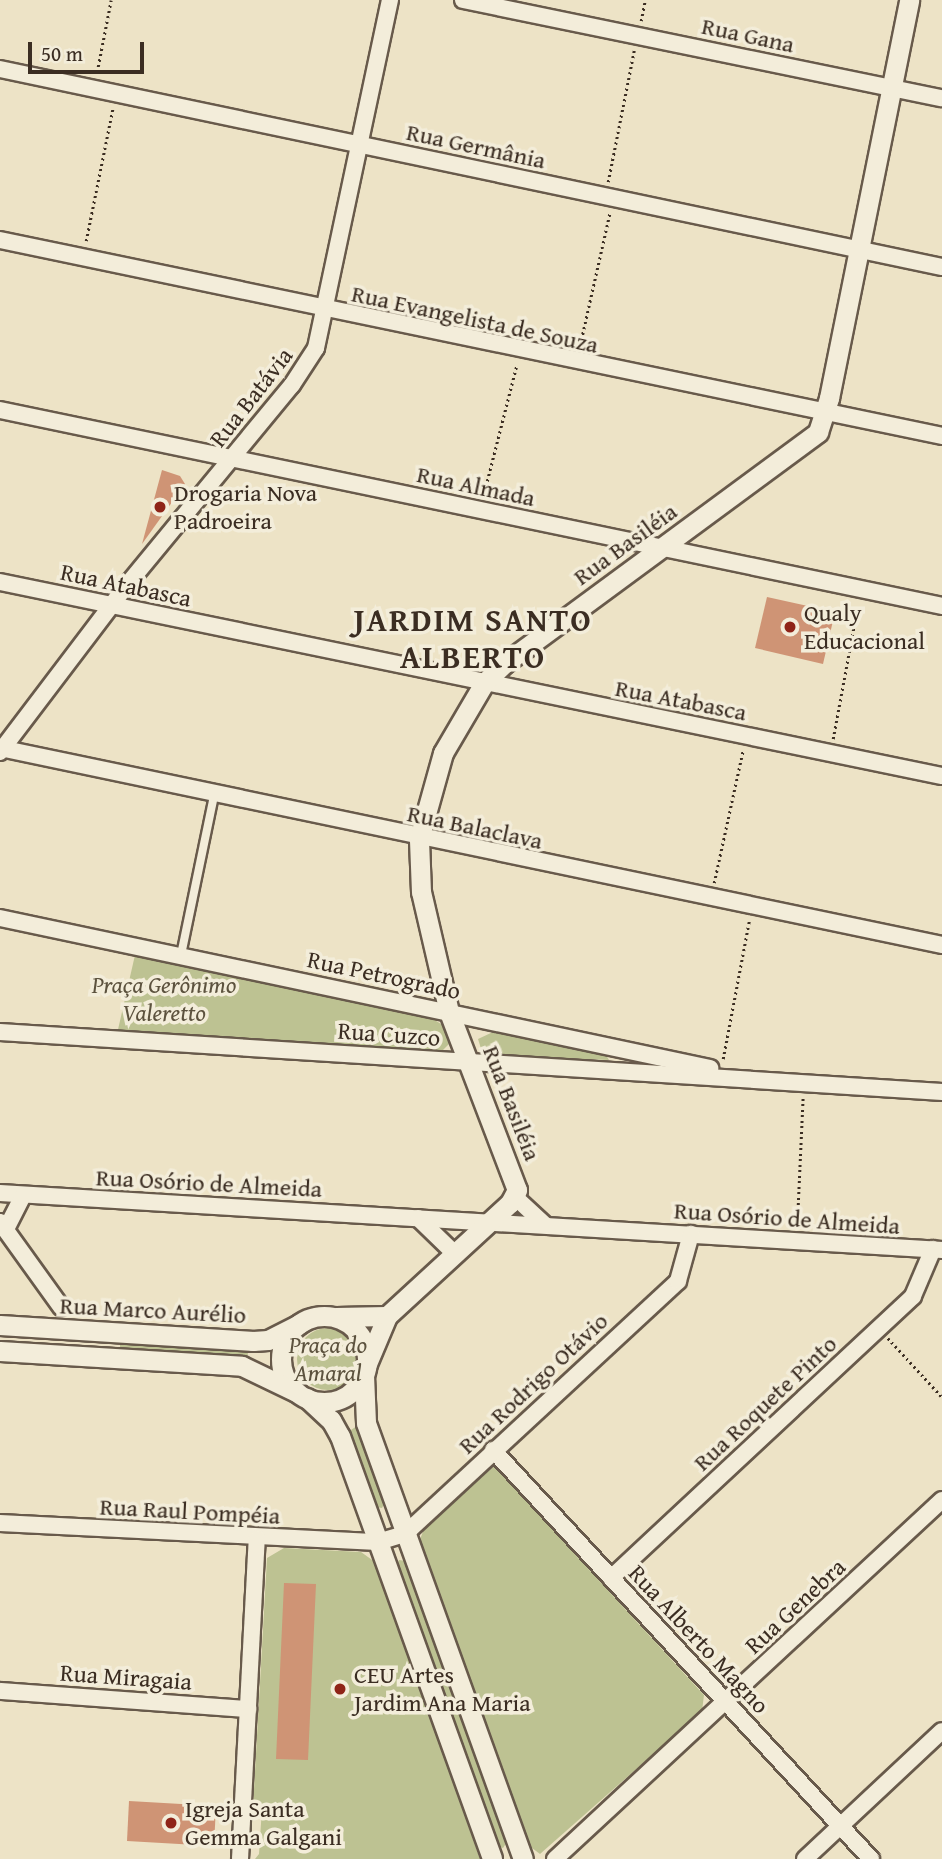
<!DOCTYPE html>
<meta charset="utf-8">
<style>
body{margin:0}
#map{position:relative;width:942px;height:1859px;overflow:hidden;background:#ede3c6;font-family:"Gentium Book Plus",serif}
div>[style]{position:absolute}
.green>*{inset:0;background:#bdc292}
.round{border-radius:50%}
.building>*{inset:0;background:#cf9475}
.path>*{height:2.5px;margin-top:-1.25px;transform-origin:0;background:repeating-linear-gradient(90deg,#3b2d22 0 2px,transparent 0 5.5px)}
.roads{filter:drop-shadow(2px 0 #685a4b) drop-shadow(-2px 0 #685a4b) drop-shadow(0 2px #685a4b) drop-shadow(0 -2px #685a4b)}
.service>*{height:8px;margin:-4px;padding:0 4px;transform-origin:4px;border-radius:4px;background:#f3edda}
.minor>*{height:16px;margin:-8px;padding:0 8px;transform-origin:8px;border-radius:8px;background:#f3edda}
.tertiary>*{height:19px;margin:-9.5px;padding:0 9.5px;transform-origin:9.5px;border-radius:9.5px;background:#f3edda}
.tertiary>.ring{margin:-9.5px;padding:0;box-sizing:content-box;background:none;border:19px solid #f3edda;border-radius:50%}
.dots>*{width:19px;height:19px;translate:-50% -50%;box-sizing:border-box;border:4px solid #f3edda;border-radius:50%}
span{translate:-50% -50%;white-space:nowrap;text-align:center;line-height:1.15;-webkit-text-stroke:7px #f3edda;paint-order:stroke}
.street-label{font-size:24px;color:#3b2d22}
.poi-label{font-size:24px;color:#3b2d22}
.left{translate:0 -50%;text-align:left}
.park-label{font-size:24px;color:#5c523e;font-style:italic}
.district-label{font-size:32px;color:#3b2d22;font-weight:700;letter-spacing:2px}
.scale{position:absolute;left:28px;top:42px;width:116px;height:32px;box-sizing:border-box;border:4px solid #3b2d22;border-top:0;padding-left:9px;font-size:21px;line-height:24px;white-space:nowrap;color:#3b2d22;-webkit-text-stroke:5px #f3edda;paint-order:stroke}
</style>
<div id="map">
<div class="green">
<i style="clip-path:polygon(135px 955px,431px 1018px,448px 1028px,451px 1042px,440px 1053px,117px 1034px)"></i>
<i style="clip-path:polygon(493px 1032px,606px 1055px,609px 1060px,483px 1055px,478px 1039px)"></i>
<i class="round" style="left:297px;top:1328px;width:62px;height:62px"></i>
<i style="clip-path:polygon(120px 1341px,247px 1350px,248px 1354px,246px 1358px,120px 1350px)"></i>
<i style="clip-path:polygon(357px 1426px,385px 1502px,382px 1508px,376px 1507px,348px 1432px)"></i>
<i style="clip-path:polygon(494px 1466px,704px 1695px,702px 1711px,540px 1854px,528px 1845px,419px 1542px,424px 1529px)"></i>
<i style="clip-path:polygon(284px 1548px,361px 1552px,375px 1562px,480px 1859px,255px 1859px,259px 1854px,262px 1808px,253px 1807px,267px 1558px)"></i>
<i style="clip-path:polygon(399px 1560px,406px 1561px,507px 1842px,503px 1848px,497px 1846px,396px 1566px)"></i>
</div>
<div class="building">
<i style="clip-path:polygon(162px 470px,180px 476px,185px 484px,142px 544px)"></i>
<i style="clip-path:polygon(767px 597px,835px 612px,823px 664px,755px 648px)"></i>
<i style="clip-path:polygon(284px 1583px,316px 1584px,308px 1760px,276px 1759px)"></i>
<i style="clip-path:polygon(129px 1801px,216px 1806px,214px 1846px,127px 1841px)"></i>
</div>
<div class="path">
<i style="left:641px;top:21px;width:21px;rotate:-79deg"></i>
<i style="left:97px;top:72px;width:73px;rotate:-79deg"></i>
<i style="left:608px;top:182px;width:134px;rotate:-78.8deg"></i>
<i style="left:86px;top:241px;width:137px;rotate:-78.6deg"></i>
<i style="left:580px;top:345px;width:136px;rotate:-77.3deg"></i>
<i style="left:483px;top:497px;width:137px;rotate:-75.7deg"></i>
<i style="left:833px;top:739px;width:137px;rotate:-79.5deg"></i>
<i style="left:714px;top:883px;width:136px;rotate:-77.7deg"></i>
<i style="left:723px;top:1059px;width:140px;rotate:-79.3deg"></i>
<i style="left:797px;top:1227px;width:130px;rotate:-87.4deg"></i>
<i style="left:888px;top:1338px;width:80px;rotate:47.5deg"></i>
</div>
<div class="roads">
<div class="service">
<i style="left:181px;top:955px;width:162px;rotate:-78.3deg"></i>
</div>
<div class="minor">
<i style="left:463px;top:0;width:489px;rotate:11.6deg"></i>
<i style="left:0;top:69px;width:963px;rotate:11.87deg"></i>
<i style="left:0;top:240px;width:962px;rotate:11.75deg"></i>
<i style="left:0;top:410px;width:962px;rotate:11.75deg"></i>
<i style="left:0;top:582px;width:962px;rotate:11.64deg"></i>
<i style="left:0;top:748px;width:962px;rotate:11.81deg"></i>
<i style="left:0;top:752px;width:202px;rotate:-52.8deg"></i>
<i style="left:122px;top:591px;width:267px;rotate:-50.5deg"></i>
<i style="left:292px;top:385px;width:44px;rotate:-57deg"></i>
<i style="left:316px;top:348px;width:356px;rotate:-78deg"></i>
<i style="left:0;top:918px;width:726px;rotate:11.93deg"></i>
<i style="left:0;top:1032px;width:944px;rotate:3.64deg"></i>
<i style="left:0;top:1193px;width:944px;rotate:3.46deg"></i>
<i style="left:515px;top:1197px;width:41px;rotate:43deg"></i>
<i style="left:418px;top:1218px;width:50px;rotate:44.2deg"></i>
<i style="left:0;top:1222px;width:105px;rotate:54.3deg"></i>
<i style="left:6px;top:1229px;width:38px;rotate:-63deg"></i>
<i style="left:493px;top:1450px;width:557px;rotate:47.26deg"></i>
<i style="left:0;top:1523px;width:378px;rotate:2.9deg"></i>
<i style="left:378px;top:1542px;width:28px;rotate:-17deg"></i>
<i style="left:405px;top:1534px;width:372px;rotate:-42.8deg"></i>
<i style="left:678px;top:1281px;width:49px;rotate:-74.5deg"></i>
<i style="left:611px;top:1578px;width:413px;rotate:-43deg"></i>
<i style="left:913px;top:1296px;width:51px;rotate:-66.9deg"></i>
<i style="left:0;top:1691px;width:249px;rotate:4.2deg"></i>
<i style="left:240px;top:1859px;width:321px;rotate:-87deg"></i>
<i style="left:555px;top:1859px;width:528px;rotate:-42.85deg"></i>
<i style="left:805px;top:1859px;width:187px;rotate:-43.1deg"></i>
</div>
<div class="tertiary">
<i class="ring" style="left:281px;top:1316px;width:67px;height:67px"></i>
<i style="left:336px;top:1317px;width:51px;rotate:-1.1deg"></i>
<i style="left:0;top:1325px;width:254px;rotate:3.6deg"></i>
<i style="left:253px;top:1341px;width:15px;rotate:-4deg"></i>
<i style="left:268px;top:1340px;width:36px;rotate:-27deg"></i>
<i style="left:0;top:1351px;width:242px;rotate:3.5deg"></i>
<i style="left:242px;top:1366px;width:60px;rotate:25.7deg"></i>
<i style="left:366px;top:1366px;width:54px;rotate:-67.2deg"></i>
<i style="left:387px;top:1316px;width:167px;rotate:-42.6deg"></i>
<i style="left:510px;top:1203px;width:15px;rotate:-62deg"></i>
<i style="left:517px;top:1190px;width:191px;rotate:-110.9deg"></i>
<i style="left:449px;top:1012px;width:123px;rotate:-103.1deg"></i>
<i style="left:421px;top:892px;width:53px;rotate:-92.2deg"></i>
<i style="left:419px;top:839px;width:89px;rotate:-74.4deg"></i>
<i style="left:443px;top:753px;width:81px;rotate:-59.6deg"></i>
<i style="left:484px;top:683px;width:29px;rotate:-44deg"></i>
<i style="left:505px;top:663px;width:389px;rotate:-36.4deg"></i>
<i style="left:818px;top:432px;width:36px;rotate:-72deg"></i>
<i style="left:829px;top:398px;width:406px;rotate:-78.6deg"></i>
<i style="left:364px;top:1375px;width:48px;rotate:87.6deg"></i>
<i style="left:366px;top:1423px;width:463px;rotate:70.2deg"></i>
<i style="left:307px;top:1398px;width:33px;rotate:43deg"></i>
<i style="left:331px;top:1420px;width:18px;rotate:61deg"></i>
<i style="left:340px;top:1436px;width:449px;rotate:70.2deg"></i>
</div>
</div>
<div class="dots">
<i style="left:160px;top:507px;background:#8f2418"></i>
<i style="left:790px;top:627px;background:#8f2418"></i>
<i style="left:340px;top:1689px;background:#8f2418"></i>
<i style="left:171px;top:1823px;background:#8f2418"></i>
</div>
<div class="street-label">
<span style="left:748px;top:35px;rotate:12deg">Rua Gana</span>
<span style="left:476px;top:146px;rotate:12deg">Rua Germânia</span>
<span style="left:475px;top:319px;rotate:12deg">Rua Evangelista de Souza</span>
<span style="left:251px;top:397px;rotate:-52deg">Rua Batávia</span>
<span style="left:476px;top:486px;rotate:12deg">Rua Almada</span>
<span style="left:625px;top:544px;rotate:-36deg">Rua Basiléia</span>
<span style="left:126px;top:585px;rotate:12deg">Rua Atabasca</span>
<span style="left:681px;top:700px;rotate:11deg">Rua Atabasca</span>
<span style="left:475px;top:827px;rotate:12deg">Rua Balaclava</span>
<span style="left:384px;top:975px;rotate:12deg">Rua Petrogrado</span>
<span style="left:389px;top:1034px;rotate:4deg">Rua Cuzco</span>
<span style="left:512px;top:1103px;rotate:69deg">Rua Basiléia</span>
<span style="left:209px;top:1183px;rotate:3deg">Rua Osório de Almeida</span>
<span style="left:787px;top:1218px;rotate:4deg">Rua Osório de Almeida</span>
<span style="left:153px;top:1310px;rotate:3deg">Rua Marco Aurélio</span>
<span style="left:533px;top:1383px;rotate:-43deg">Rua Rodrigo Otávio</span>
<span style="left:765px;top:1403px;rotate:-43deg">Rua Roquete Pinto</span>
<span style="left:190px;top:1511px;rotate:3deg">Rua Raul Pompéia</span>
<span style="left:795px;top:1606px;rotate:-43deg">Rua Genebra</span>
<span style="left:699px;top:1639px;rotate:47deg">Rua Alberto Magno</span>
<span style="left:126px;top:1677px;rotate:4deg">Rua Miragaia</span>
</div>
<div class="poi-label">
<span class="left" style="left:174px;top:507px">Drogaria Nova<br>Padroeira</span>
<span class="left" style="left:804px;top:627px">Qualy<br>Educacional</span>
<span class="left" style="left:354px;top:1689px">CEU Artes<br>Jardim Ana Maria</span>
<span class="left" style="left:185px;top:1823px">Igreja Santa<br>Gemma Galgani</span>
</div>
<div class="park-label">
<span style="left:164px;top:999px">Praça Gerônimo<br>Valeretto</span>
<span style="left:328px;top:1359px">Praça do<br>Amaral</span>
</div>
<div class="district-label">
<span style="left:473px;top:639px">JARDIM SANTO<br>ALBERTO</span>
</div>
<div class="scale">50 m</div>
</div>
